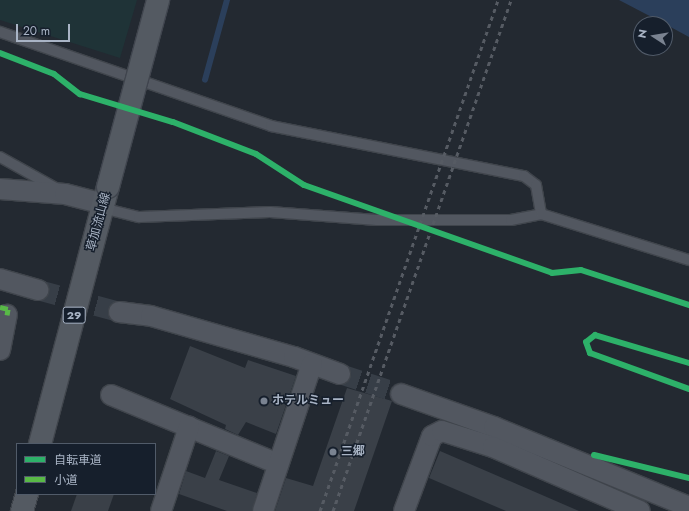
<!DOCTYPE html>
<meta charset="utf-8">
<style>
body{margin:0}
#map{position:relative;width:689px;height:511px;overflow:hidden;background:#232931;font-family:Jost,"Noto Sans JP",sans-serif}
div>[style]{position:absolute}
.green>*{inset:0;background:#1f3337}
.water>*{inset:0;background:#2b3f5b}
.stream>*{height:5.5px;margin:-2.75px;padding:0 2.75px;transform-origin:2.75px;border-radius:2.75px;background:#2b3f5b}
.building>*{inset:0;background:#3a4048}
.minor-tunnel>*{height:20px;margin-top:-10px;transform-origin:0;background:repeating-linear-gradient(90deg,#373e47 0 20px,transparent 0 30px)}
.roads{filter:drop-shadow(1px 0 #40454c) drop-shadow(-1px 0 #40454c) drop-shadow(0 1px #40454c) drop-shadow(0 -1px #40454c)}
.service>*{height:10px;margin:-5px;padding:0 5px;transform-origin:5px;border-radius:5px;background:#525760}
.minor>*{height:20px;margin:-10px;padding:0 10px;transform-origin:10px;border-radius:10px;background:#525760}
.primary>*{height:22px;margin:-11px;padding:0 11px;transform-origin:11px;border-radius:11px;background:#545a62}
.rail>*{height:3px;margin-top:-1.5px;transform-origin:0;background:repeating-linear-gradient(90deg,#565b63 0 4px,transparent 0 8px)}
.bridges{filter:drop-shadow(1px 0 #40454e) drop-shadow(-1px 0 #40454e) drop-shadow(0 1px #40454e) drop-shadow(0 -1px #40454e)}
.primary-bridge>*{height:22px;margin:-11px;padding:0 11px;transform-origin:11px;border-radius:11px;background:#545a62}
.quiet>*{height:5px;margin-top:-2.5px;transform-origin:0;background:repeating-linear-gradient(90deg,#58b947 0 10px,transparent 0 15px)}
.cycleway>*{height:6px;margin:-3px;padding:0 3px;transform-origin:3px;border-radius:3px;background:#2db169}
.dots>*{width:11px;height:11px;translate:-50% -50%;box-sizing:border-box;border:2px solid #161f2c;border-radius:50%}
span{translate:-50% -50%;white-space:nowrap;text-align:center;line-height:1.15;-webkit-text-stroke:3px #161f2c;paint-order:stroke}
.shield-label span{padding:1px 3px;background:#161f2c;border:1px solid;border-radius:3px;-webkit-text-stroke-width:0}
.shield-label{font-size:11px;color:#a9b4c5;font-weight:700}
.street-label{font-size:12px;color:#a9b4c5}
.poi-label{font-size:12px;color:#a9b4c5;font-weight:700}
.left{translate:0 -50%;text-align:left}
.legend{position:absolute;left:16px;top:443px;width:140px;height:52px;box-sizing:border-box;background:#161f2c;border:1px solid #515b69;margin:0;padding:5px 7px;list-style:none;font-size:12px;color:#a9b4c5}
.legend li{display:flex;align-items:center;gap:8px;height:20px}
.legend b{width:20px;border:1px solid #515b69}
.north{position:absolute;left:633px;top:16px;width:40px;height:40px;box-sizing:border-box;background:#161f2c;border:1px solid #515b69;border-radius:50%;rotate:282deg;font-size:11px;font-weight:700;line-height:16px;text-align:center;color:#a9b4c5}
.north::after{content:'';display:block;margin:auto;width:14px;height:18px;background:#7a8391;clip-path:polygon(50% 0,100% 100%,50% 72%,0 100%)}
.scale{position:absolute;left:16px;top:24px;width:54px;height:18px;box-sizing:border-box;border:2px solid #a9b4c5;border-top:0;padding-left:5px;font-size:12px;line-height:14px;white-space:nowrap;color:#a9b4c5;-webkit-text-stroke:3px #161f2c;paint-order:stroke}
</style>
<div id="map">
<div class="green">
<i style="clip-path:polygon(0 0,137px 0,120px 58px,0 20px)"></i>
</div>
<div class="water">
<i style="clip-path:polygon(619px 0,689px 0,689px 37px,665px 24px)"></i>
</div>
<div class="stream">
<i style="left:205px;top:80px;width:83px;rotate:-74.6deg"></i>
</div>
<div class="building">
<i style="clip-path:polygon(190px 346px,245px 368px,248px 360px,296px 376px,276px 434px,246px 422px,238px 435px,225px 429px,226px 425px,170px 399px)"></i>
<i style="clip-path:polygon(347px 388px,392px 401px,354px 511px,275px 511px,286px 478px,313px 486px)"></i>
<i style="clip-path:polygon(216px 451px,229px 456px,219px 480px,257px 493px,252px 511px,227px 511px,179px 494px,186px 471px,205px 478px)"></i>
<i style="clip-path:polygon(440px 451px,579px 511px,506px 511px,429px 478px)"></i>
<i style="clip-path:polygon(77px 494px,114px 494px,108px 511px,71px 511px)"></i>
</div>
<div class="minor-tunnel">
<i style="left:38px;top:290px;width:84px;rotate:15.2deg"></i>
<i style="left:340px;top:374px;width:64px;rotate:18.2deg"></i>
</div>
<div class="roads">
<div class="service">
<i style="left:0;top:32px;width:287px;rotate:19.1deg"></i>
<i style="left:271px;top:126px;width:258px;rotate:11.2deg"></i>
<i style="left:524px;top:176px;width:15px;rotate:37deg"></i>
<i style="left:536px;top:185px;width:29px;rotate:80deg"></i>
<i style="left:0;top:157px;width:68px;rotate:29.2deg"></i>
<i style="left:102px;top:208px;width:38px;rotate:14deg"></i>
<i style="left:139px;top:217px;width:131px;rotate:-2.2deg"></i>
<i style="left:270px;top:212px;width:107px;rotate:4.3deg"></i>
<i style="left:377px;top:220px;width:134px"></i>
<i style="left:511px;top:220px;width:31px;rotate:-11deg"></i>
<i style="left:541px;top:214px;width:155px;rotate:17.3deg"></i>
</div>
<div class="minor">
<i style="left:0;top:189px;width:65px;rotate:4.4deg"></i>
<i style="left:65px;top:194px;width:40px;rotate:14.4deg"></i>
<i style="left:0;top:279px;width:40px;rotate:16deg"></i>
<i style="left:119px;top:312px;width:32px;rotate:7deg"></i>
<i style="left:151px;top:316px;width:149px;rotate:16deg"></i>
<i style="left:294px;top:357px;width:49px;rotate:20.3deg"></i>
<i style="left:0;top:350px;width:36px;rotate:-79deg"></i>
<i style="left:401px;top:394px;width:99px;rotate:19.5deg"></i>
<i style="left:494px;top:427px;width:211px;rotate:22.3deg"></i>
<i style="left:111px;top:395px;width:181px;rotate:22.4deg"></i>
<i style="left:161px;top:511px;width:89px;rotate:-71.6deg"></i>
<i style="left:263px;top:511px;width:155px;rotate:-71.6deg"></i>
<i style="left:404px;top:511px;width:80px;rotate:-69.5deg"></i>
<i style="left:432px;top:436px;width:11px;rotate:-27deg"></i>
<i style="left:442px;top:431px;width:53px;rotate:17.4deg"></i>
<i style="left:493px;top:447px;width:160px;rotate:23.5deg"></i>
</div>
<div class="primary">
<i style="left:40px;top:444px;width:266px;rotate:-75.2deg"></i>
<i style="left:22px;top:511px;width:18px;rotate:-74deg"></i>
</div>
</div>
<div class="rail">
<i style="left:320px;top:511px;width:541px;rotate:-70.79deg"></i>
<i style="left:333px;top:511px;width:541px;rotate:-70.79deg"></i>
</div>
<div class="bridges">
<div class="primary-bridge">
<i style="left:108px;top:187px;width:194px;rotate:-75deg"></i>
</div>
</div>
<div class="quiet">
<i style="left:0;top:307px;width:8px;rotate:14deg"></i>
<i style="left:8px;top:309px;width:6px;rotate:99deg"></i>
</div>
<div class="cycleway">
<i style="left:0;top:53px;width:58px;rotate:21.3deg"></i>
<i style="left:54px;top:74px;width:33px;rotate:38deg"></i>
<i style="left:80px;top:94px;width:97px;rotate:16.8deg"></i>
<i style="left:173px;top:122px;width:89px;rotate:21.1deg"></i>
<i style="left:256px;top:154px;width:57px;rotate:32.9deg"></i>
<i style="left:304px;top:185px;width:263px;rotate:19.5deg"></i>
<i style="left:552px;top:273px;width:29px;rotate:-6deg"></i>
<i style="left:581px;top:270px;width:114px;rotate:18deg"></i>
<i style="left:689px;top:363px;width:98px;rotate:-163.4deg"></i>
<i style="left:595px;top:335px;width:11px;rotate:142deg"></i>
<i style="left:586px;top:342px;width:12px;rotate:70deg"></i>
<i style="left:590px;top:353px;width:105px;rotate:20deg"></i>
<i style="left:594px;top:455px;width:98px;rotate:13.6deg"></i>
</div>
<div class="dots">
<i style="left:264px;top:401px;background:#7a8391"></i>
<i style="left:333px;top:452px;background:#7a8391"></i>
</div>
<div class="shield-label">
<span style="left:74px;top:315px">29</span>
</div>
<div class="street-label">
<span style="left:99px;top:222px;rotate:-75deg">草加流山線</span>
</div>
<div class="poi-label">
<span class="left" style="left:272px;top:401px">ホテルミュー</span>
<span class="left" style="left:341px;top:452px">三郷</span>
</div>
<ul class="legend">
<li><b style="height:5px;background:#2db169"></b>自転車道</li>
<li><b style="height:5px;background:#58b947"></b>小道</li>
</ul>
<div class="north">N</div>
<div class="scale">20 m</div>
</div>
